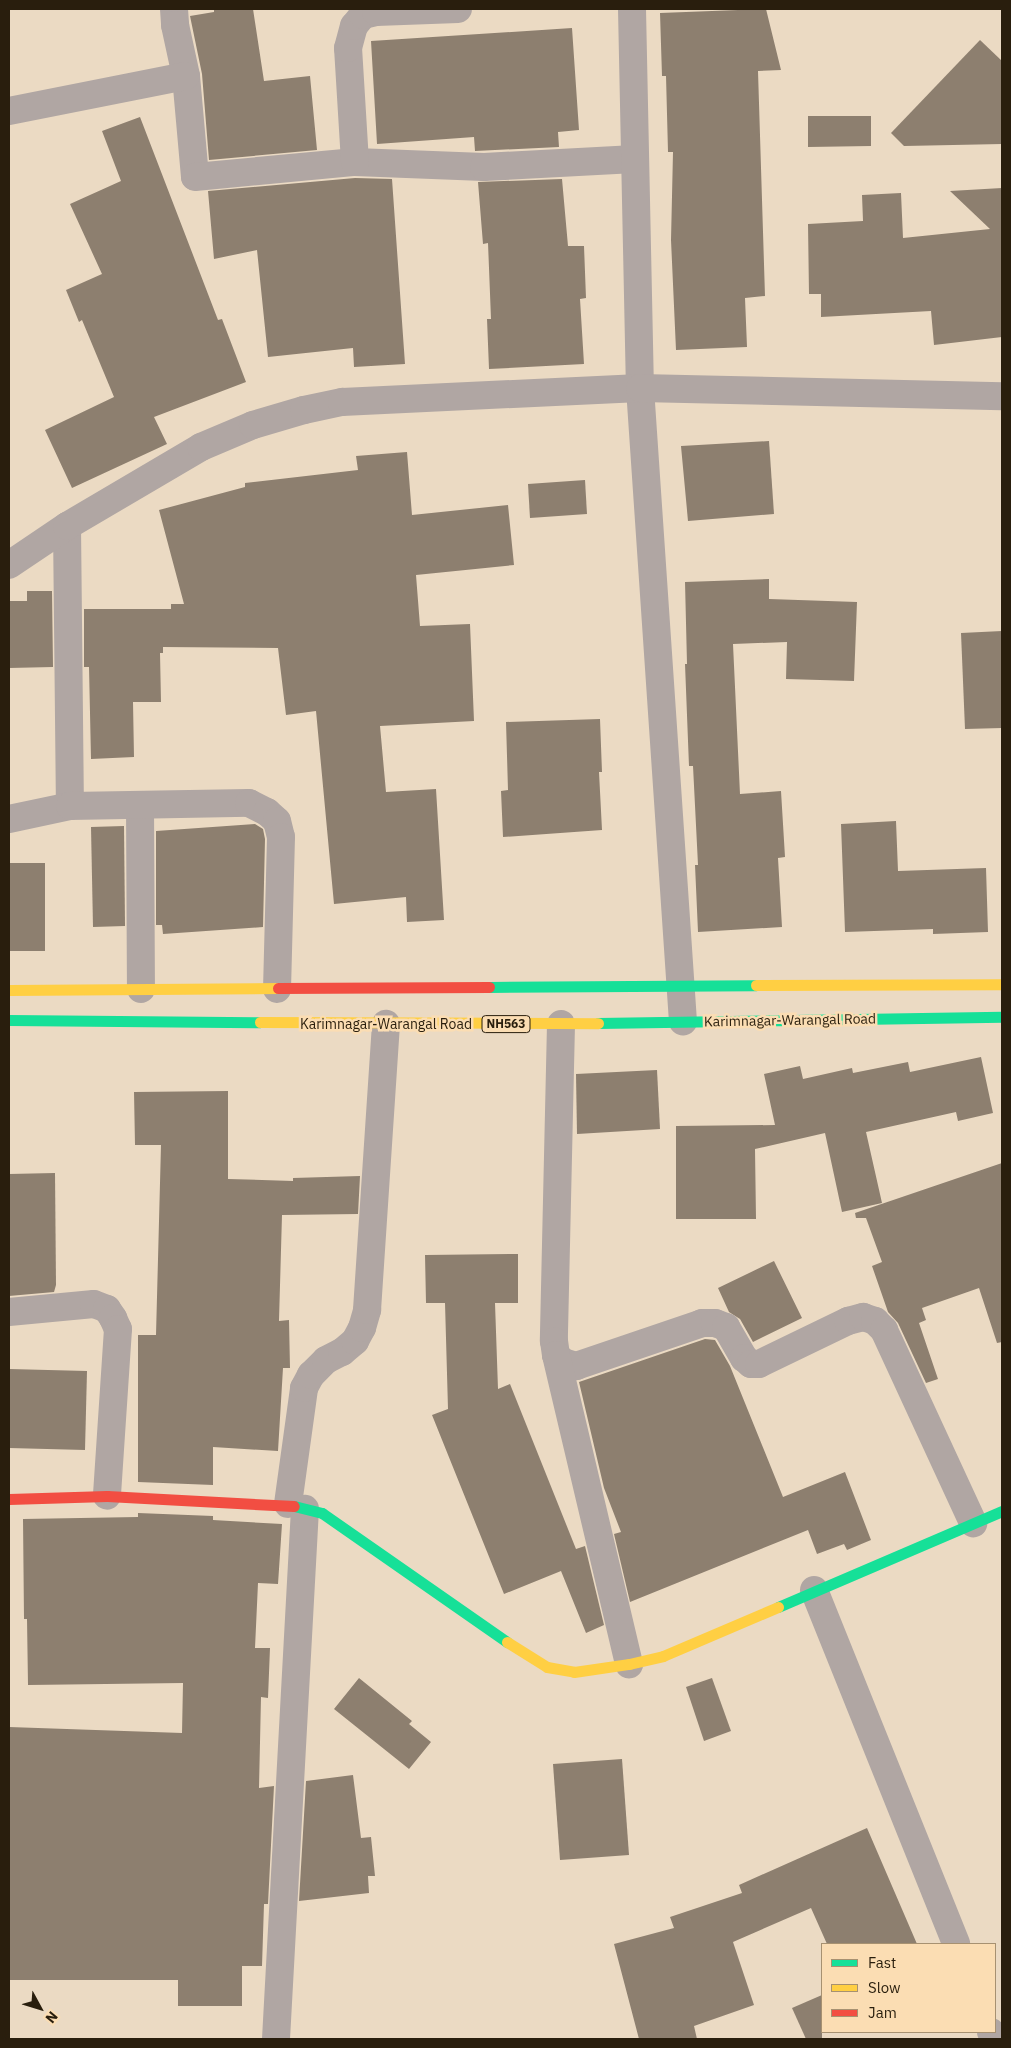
<!DOCTYPE html>
<style>
body{margin:0}
#map{position:relative;width:1011px;height:2048px;overflow:hidden;background:#ebdac3;font-family:"IBM Plex Sans",sans-serif}
div>[style]{position:absolute}
.building>*{inset:0;background:#8d7f6f}
.street>*{height:28px;margin:-14px;padding:0 14px;transform-origin:14px;border-radius:14px;background:#b0a6a3}
.fast>*{height:11px;margin:-5.5px;padding:0 5.5px;transform-origin:5.5px;border-radius:5.5px;background:#16e098}
.slow>*{height:11px;margin:-5.5px;padding:0 5.5px;transform-origin:5.5px;border-radius:5.5px;background:#ffcf43}
.jam>*{height:11px;margin:-5.5px;padding:0 5.5px;transform-origin:5.5px;border-radius:5.5px;background:#f24e42}
span{translate:-50% -50%;white-space:nowrap;text-align:center;line-height:1.15;-webkit-text-stroke:5px #fbddb3;paint-order:stroke}
.shield-label span{padding:1px 4px;background:#fbddb3;border:1px solid;border-radius:4px;-webkit-text-stroke-width:0}
.shield-label{font-size:12px;color:#291e0d;font-weight:700}
.street-label{font-size:14px;color:#291e0d}
.frame{position:absolute;inset:0;border:10px solid #291e0d;pointer-events:none}
.legend{position:absolute;left:821px;top:1943px;width:175px;height:90px;box-sizing:border-box;background:#fbddb3;border:1px solid #a79171;margin:0;padding:6px 9px;list-style:none;font-size:15px;color:#291e0d}
.legend li{display:flex;align-items:center;gap:10px;height:25px}
.legend b{width:25px;border:1px solid #a79171}
.north{position:absolute;left:15px;top:1983px;width:50px;height:50px;-webkit-text-stroke:4px #fbddb3;paint-order:stroke;rotate:129deg;font-size:14px;font-weight:700;line-height:20px;text-align:center;color:#291e0d}
.north::after{content:'';display:block;margin:auto;width:18px;height:22px;background:#291e0d;clip-path:polygon(50% 0,100% 100%,50% 72%,0 100%)}
</style>
<div id="map">
<div class="building">
<i style="clip-path:polygon(214px 9px,253px 9px,264px 81px,310px 76px,317px 150px,209px 160px,202px 74px,190px 16px,214px 12px)"></i>
<i style="clip-path:polygon(766px 9px,781px 70px,758px 71px,765px 296px,745px 298px,747px 347px,676px 350px,671px 240px,673px 152px,668px 152px,666px 76px,662px 76px,660px 13px)"></i>
<i style="clip-path:polygon(572px 28px,579px 130px,558px 132px,559px 147px,475px 151px,474px 137px,377px 144px,371px 41px)"></i>
<i style="clip-path:polygon(980px 40px,1002px 61px,1002px 144px,904px 146px,891px 133px)"></i>
<i style="clip-path:polygon(808px 116px,871px 116px,871px 146px,808px 147px)"></i>
<i style="clip-path:polygon(140px 117px,218px 320px,222px 319px,246px 382px,154px 417px,167px 444px,72px 488px,45px 430px,114px 397px,82px 320px,79px 322px,66px 290px,102px 274px,70px 204px,121px 181px,102px 131px)"></i>
<i style="clip-path:polygon(355px 178px,392px 179px,405px 364px,354px 367px,353px 348px,268px 357px,257px 250px,214px 259px,208px 191px)"></i>
<i style="clip-path:polygon(562px 179px,568px 246px,584px 246px,586px 298px,580px 299px,584px 364px,489px 369px,487px 319px,491px 319px,488px 243px,483px 244px,478px 182px)"></i>
<i style="clip-path:polygon(1002px 188px,1002px 337px,934px 345px,931px 311px,821px 317px,821px 294px,809px 294px,808px 224px,863px 221px,862px 195px,901px 193px,903px 238px,990px 229px,950px 191px)"></i>
<i style="clip-path:polygon(769px 441px,774px 514px,688px 521px,681px 446px)"></i>
<i style="clip-path:polygon(407px 452px,412px 515px,508px 505px,514px 565px,416px 575px,420px 626px,470px 624px,474px 721px,380px 726px,386px 792px,436px 789px,444px 920px,407px 922px,406px 897px,334px 904px,316px 711px,286px 715px,278px 648px,163px 647px,163px 653px,160px 653px,161px 702px,133px 702px,134px 757px,91px 759px,89px 667px,84px 667px,84px 609px,171px 609px,171px 604px,184px 604px,159px 510px,245px 487px,245px 483px,358px 470px,356px 456px)"></i>
<i style="clip-path:polygon(585px 480px,587px 514px,530px 518px,528px 484px)"></i>
<i style="clip-path:polygon(769px 579px,769px 599px,857px 602px,854px 681px,786px 679px,787px 642px,733px 644px,740px 794px,781px 791px,785px 857px,778px 858px,782px 927px,698px 932px,695px 865px,698px 865px,693px 766px,689px 766px,685px 664px,687px 664px,685px 582px)"></i>
<i style="clip-path:polygon(27px 591px,52px 591px,53px 667px,9px 668px,9px 601px,27px 601px)"></i>
<i style="clip-path:polygon(1002px 631px,1002px 728px,965px 729px,961px 633px)"></i>
<i style="clip-path:polygon(600px 719px,602px 772px,599px 772px,602px 830px,503px 837px,501px 791px,508px 790px,506px 722px)"></i>
<i style="clip-path:polygon(896px 821px,898px 871px,986px 868px,988px 932px,933px 934px,933px 929px,845px 932px,841px 824px)"></i>
<i style="clip-path:polygon(255px 824px,263px 829px,265px 839px,263px 927px,163px 934px,162px 925px,156px 925px,156px 831px)"></i>
<i style="clip-path:polygon(124px 826px,125px 926px,93px 927px,91px 827px)"></i>
<i style="clip-path:polygon(9px 863px,45px 863px,45px 951px,9px 951px)"></i>
<i style="clip-path:polygon(981px 1057px,993px 1113px,958px 1121px,956px 1112px,866px 1132px,882px 1203px,842px 1212px,825px 1133px,755px 1149px,756px 1219px,676px 1219px,676px 1126px,775px 1125px,764px 1074px,800px 1066px,803px 1079px,852px 1068px,853px 1073px,908px 1062px,910px 1072px)"></i>
<i style="clip-path:polygon(657px 1070px,660px 1129px,577px 1134px,576px 1074px)"></i>
<i style="clip-path:polygon(228px 1091px,228px 1179px,293px 1181px,293px 1178px,360px 1176px,358px 1214px,282px 1215px,279px 1321px,289px 1320px,290px 1368px,283px 1368px,278px 1451px,213px 1447px,213px 1485px,138px 1482px,138px 1335px,156px 1335px,161px 1145px,135px 1145px,134px 1092px)"></i>
<i style="clip-path:polygon(1002px 1163px,1002px 1342px,997px 1343px,979px 1288px,922px 1308px,926px 1320px,919px 1323px,938px 1379px,926px 1383px,898px 1323px,888px 1312px,872px 1266px,882px 1262px,866px 1218px,856px 1218px,855px 1213px)"></i>
<i style="clip-path:polygon(55px 1173px,56px 1285px,54px 1292px,9px 1296px,9px 1174px)"></i>
<i style="clip-path:polygon(518px 1254px,518px 1303px,495px 1303px,498px 1389px,510px 1384px,576px 1549px,585px 1546px,604px 1625px,586px 1633px,561px 1571px,504px 1594px,432px 1415px,448px 1409px,445px 1303px,426px 1303px,425px 1255px)"></i>
<i style="clip-path:polygon(774px 1261px,802px 1318px,753px 1342px,740px 1319px,729px 1312px,718px 1288px)"></i>
<i style="clip-path:polygon(705px 1339px,715px 1340px,730px 1366px,783px 1497px,845px 1472px,871px 1540px,847px 1550px,844px 1544px,817px 1554px,808px 1530px,630px 1602px,614px 1534px,621px 1532px,604px 1488px,579px 1382px)"></i>
<i style="clip-path:polygon(9px 1369px,87px 1371px,85px 1450px,9px 1448px)"></i>
<i style="clip-path:polygon(138px 1513px,213px 1516px,213px 1520px,282px 1524px,278px 1584px,258px 1583px,255px 1648px,270px 1648px,268px 1698px,261px 1697px,259px 1788px,274px 1786px,268px 1904px,264px 1904px,262px 1966px,242px 1966px,242px 2006px,178px 2006px,178px 1980px,9px 1980px,9px 1727px,182px 1733px,183px 1683px,28px 1685px,27px 1619px,24px 1619px,23px 1519px,138px 1517px)"></i>
<i style="clip-path:polygon(359px 1678px,412px 1721px,409px 1724px,431px 1742px,409px 1769px,334px 1709px)"></i>
<i style="clip-path:polygon(712px 1678px,731px 1731px,704px 1741px,686px 1687px)"></i>
<i style="clip-path:polygon(622px 1759px,629px 1855px,560px 1860px,553px 1764px)"></i>
<i style="clip-path:polygon(353px 1775px,361px 1838px,371px 1837px,375px 1876px,368px 1876px,369px 1893px,299px 1901px,306px 1781px)"></i>
<i style="clip-path:polygon(867px 1828px,917px 1944px,827px 1944px,811px 1908px,733px 1942px,754px 2005px,694px 2026px,697px 2039px,639px 2039px,614px 1944px,674px 1928px,670px 1917px,742px 1893px,739px 1885px)"></i>
<i style="clip-path:polygon(822px 1995px,822px 2039px,806px 2039px,792px 2008px)"></i>
</div>
<div class="street">
<i style="left:174px;top:9px;width:16px;rotate:86deg"></i>
<i style="left:175px;top:25px;width:52px;rotate:77.8deg"></i>
<i style="left:186px;top:76px;width:101px;rotate:84.9deg"></i>
<i style="left:195px;top:177px;width:161px;rotate:-5.4deg"></i>
<i style="left:355px;top:162px;width:129px;rotate:2.2deg"></i>
<i style="left:484px;top:167px;width:151px;rotate:-3deg"></i>
<i style="left:632px;top:9px;width:379px;rotate:88.8deg"></i>
<i style="left:640px;top:388px;width:635px;rotate:86.12deg"></i>
<i style="left:9px;top:111px;width:180px;rotate:-11.2deg"></i>
<i style="left:355px;top:162px;width:114px;rotate:-93.5deg"></i>
<i style="left:348px;top:48px;width:23px;rotate:-75deg"></i>
<i style="left:354px;top:26px;width:14px;rotate:-51deg"></i>
<i style="left:363px;top:15px;width:13px;rotate:-13deg"></i>
<i style="left:376px;top:12px;width:82px;rotate:-2.1deg"></i>
<i style="left:67px;top:526px;width:280px;rotate:89.4deg"></i>
<i style="left:9px;top:565px;width:70px;rotate:-33.9deg"></i>
<i style="left:67px;top:526px;width:156px;rotate:-30.5deg"></i>
<i style="left:201px;top:447px;width:56px;rotate:-22.9deg"></i>
<i style="left:253px;top:425px;width:53px;rotate:-16.4deg"></i>
<i style="left:304px;top:410px;width:39px;rotate:-12deg"></i>
<i style="left:342px;top:402px;width:298px;rotate:-2.7deg"></i>
<i style="left:640px;top:388px;width:362px;rotate:1.3deg"></i>
<i style="left:140px;top:805px;width:184px;rotate:89.7deg"></i>
<i style="left:9px;top:819px;width:62px;rotate:-12deg"></i>
<i style="left:70px;top:806px;width:179px;rotate:-1deg"></i>
<i style="left:249px;top:803px;width:20px;rotate:27deg"></i>
<i style="left:267px;top:812px;width:13px;rotate:42deg"></i>
<i style="left:277px;top:821px;width:16px;rotate:76deg"></i>
<i style="left:281px;top:837px;width:152px;rotate:91.5deg"></i>
<i style="left:561px;top:1024px;width:317px;rotate:91.3deg"></i>
<i style="left:554px;top:1341px;width:14px;rotate:82deg"></i>
<i style="left:556px;top:1355px;width:10px;rotate:45deg"></i>
<i style="left:563px;top:1362px;width:14px;rotate:17deg"></i>
<i style="left:576px;top:1366px;width:133px;rotate:-18.8deg"></i>
<i style="left:702px;top:1323px;width:13px"></i>
<i style="left:715px;top:1323px;width:12px;rotate:20deg"></i>
<i style="left:726px;top:1327px;width:36px;rotate:60deg"></i>
<i style="left:744px;top:1358px;width:9px;rotate:41deg"></i>
<i style="left:751px;top:1364px;width:8px"></i>
<i style="left:759px;top:1364px;width:99px;rotate:-25.8deg"></i>
<i style="left:848px;top:1321px;width:16px;rotate:-15deg"></i>
<i style="left:863px;top:1317px;width:13px;rotate:18deg"></i>
<i style="left:875px;top:1321px;width:13px;rotate:45deg"></i>
<i style="left:884px;top:1330px;width:213px;rotate:65.2deg"></i>
<i style="left:9px;top:1312px;width:85px;rotate:-5.4deg"></i>
<i style="left:94px;top:1304px;width:14px;rotate:21deg"></i>
<i style="left:107px;top:1309px;width:11px;rotate:56deg"></i>
<i style="left:113px;top:1318px;width:12px;rotate:66deg"></i>
<i style="left:118px;top:1329px;width:167px;rotate:93.8deg"></i>
<i style="left:556px;top:1355px;width:318px;rotate:76.7deg"></i>
<i style="left:288px;top:1504px;width:117px;rotate:-82.1deg"></i>
<i style="left:304px;top:1388px;width:15px;rotate:-62deg"></i>
<i style="left:311px;top:1375px;width:21px;rotate:-45deg"></i>
<i style="left:326px;top:1360px;width:18px;rotate:-27deg"></i>
<i style="left:342px;top:1352px;width:17px;rotate:-40deg"></i>
<i style="left:355px;top:1341px;width:15px;rotate:-62deg"></i>
<i style="left:362px;top:1328px;width:19px;rotate:-74deg"></i>
<i style="left:367px;top:1310px;width:287px;rotate:-86.2deg"></i>
<i style="left:814px;top:1590px;width:381px;rotate:68.1deg"></i>
<i style="left:991px;top:2032px;width:8px;rotate:67deg"></i>
<i style="left:276px;top:2039px;width:531px;rotate:-86.87deg"></i>
</div>
<div class="fast">
<i style="left:489px;top:987px;width:267px;rotate:-0.4deg"></i>
<i style="left:9px;top:1020px;width:251px;rotate:0.5deg"></i>
<i style="left:598px;top:1023px;width:404px;rotate:-0.9deg"></i>
<i style="left:294px;top:1506px;width:29px;rotate:14deg"></i>
<i style="left:322px;top:1513px;width:226px;rotate:34.9deg"></i>
<i style="left:778px;top:1607px;width:244px;rotate:-23.2deg"></i>
</div>
<div class="slow">
<i style="left:756px;top:985px;width:246px;rotate:-0.2deg"></i>
<i style="left:9px;top:990px;width:269px;rotate:-0.4deg"></i>
<i style="left:260px;top:1022px;width:338px;rotate:0.2deg"></i>
<i style="left:507px;top:1642px;width:47px;rotate:32deg"></i>
<i style="left:547px;top:1667px;width:27px;rotate:10deg"></i>
<i style="left:574px;top:1672px;width:56px;rotate:-8.3deg"></i>
<i style="left:629px;top:1664px;width:35px;rotate:-13deg"></i>
<i style="left:663px;top:1656px;width:125px;rotate:-23.1deg"></i>
</div>
<div class="jam">
<i style="left:278px;top:988px;width:211px;rotate:-0.3deg"></i>
<i style="left:9px;top:1499px;width:98px;rotate:-1.8deg"></i>
<i style="left:107px;top:1496px;width:187px;rotate:3.1deg"></i>
</div>
<div class="shield-label">
<span style="left:506px;top:1024px">NH563</span>
</div>
<div class="street-label">
<span style="left:790px;top:1020px;rotate:-1deg">Karimnagar-Warangal Road</span>
<span style="left:386px;top:1024px">Karimnagar-Warangal Road</span>
</div>
<div class="frame"></div>
<ul class="legend">
<li><b style="height:6px;background:#16e098"></b>Fast</li>
<li><b style="height:6px;background:#ffcf43"></b>Slow</li>
<li><b style="height:6px;background:#f24e42"></b>Jam</li>
</ul>
<div class="north">N</div>
</div>
